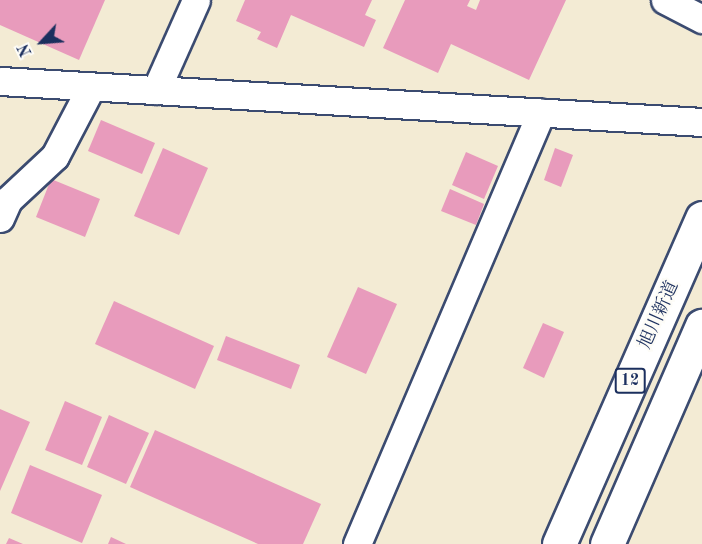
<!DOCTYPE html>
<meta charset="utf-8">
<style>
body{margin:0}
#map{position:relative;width:702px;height:544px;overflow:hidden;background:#f3ebd4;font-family:"Old Standard TT","Noto Serif JP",serif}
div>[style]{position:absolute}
.building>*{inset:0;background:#e89bbc}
.roads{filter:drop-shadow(2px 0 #3b4b70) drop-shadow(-2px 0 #3b4b70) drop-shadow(0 2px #3b4b70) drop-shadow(0 -2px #3b4b70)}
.minor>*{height:27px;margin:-13.5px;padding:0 13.5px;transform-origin:13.5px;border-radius:13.5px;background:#fff}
.highway>*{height:33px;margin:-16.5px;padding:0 16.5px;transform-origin:16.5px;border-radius:16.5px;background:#fff}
span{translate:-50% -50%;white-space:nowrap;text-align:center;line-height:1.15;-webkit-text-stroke:4.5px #fdfcf7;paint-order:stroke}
.shield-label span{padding:2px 4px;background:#fdfcf7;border:2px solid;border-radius:4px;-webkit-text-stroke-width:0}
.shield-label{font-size:16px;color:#1b2f5e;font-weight:700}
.street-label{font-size:18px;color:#1b2f5e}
.north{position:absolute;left:12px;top:12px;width:60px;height:60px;-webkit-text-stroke:4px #fdfcf7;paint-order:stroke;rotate:244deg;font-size:16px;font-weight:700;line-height:24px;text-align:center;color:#1b2f5e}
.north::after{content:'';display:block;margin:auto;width:21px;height:27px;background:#1b2f5e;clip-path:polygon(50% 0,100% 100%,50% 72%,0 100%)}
</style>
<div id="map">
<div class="building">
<i style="clip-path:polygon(0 0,105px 0,79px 60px,0 25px)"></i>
<i style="clip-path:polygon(245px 0,372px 0,365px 15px,376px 20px,364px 47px,291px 15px,277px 48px,257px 39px,261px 32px,236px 21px)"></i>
<i style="clip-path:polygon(405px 0,470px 0,467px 6px,476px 10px,480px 0,566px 0,529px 80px,451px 44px,438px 73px,383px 48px)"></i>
<i style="clip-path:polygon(101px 120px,155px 143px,142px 174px,88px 151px)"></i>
<i style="clip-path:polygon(163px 148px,208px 168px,179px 235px,134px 216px)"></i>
<i style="clip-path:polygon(555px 148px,573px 155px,561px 187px,544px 180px)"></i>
<i style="clip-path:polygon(466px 152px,498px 166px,484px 199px,452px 185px)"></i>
<i style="clip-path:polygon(51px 179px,100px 199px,85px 237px,36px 217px)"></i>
<i style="clip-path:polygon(450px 189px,484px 204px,476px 225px,441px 211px)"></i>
<i style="clip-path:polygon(358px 287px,397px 304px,366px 374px,327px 357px)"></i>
<i style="clip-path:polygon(114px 301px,214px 346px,195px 389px,95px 344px)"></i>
<i style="clip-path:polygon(543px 323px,564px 332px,544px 378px,523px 368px)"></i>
<i style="clip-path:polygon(226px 336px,300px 365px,291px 389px,217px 360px)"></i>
<i style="clip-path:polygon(65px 401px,102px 417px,82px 465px,45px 450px)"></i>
<i style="clip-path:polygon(0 409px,30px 422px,0 491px)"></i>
<i style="clip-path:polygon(109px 415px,149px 433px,126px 484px,87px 467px)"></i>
<i style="clip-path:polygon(155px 430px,321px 504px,303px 544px,258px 544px,130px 487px)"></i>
<i style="clip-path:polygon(30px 465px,102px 495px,82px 543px,11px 513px)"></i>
<i style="clip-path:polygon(111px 537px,126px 544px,108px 544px)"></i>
<i style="clip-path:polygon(9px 538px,23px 544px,6px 544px)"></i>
</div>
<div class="roads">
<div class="minor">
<i style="left:665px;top:0;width:42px;rotate:27.2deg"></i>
<i style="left:0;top:81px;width:703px;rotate:3.34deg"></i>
<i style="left:156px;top:90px;width:98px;rotate:-66deg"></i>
<i style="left:0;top:218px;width:20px;rotate:-66deg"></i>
<i style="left:8px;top:200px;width:64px;rotate:-43.1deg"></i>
<i style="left:55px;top:156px;width:78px;rotate:-62.4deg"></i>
<i style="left:357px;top:544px;width:469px;rotate:-66.9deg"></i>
</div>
<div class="highway">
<i style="left:559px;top:544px;width:356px;rotate:-66.3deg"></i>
<i style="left:607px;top:544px;width:238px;rotate:-66.5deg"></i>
</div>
</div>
<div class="shield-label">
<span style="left:630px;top:381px">12</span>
</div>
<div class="street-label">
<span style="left:659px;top:315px;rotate:-66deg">旭川新道</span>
</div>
<div class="north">N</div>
</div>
